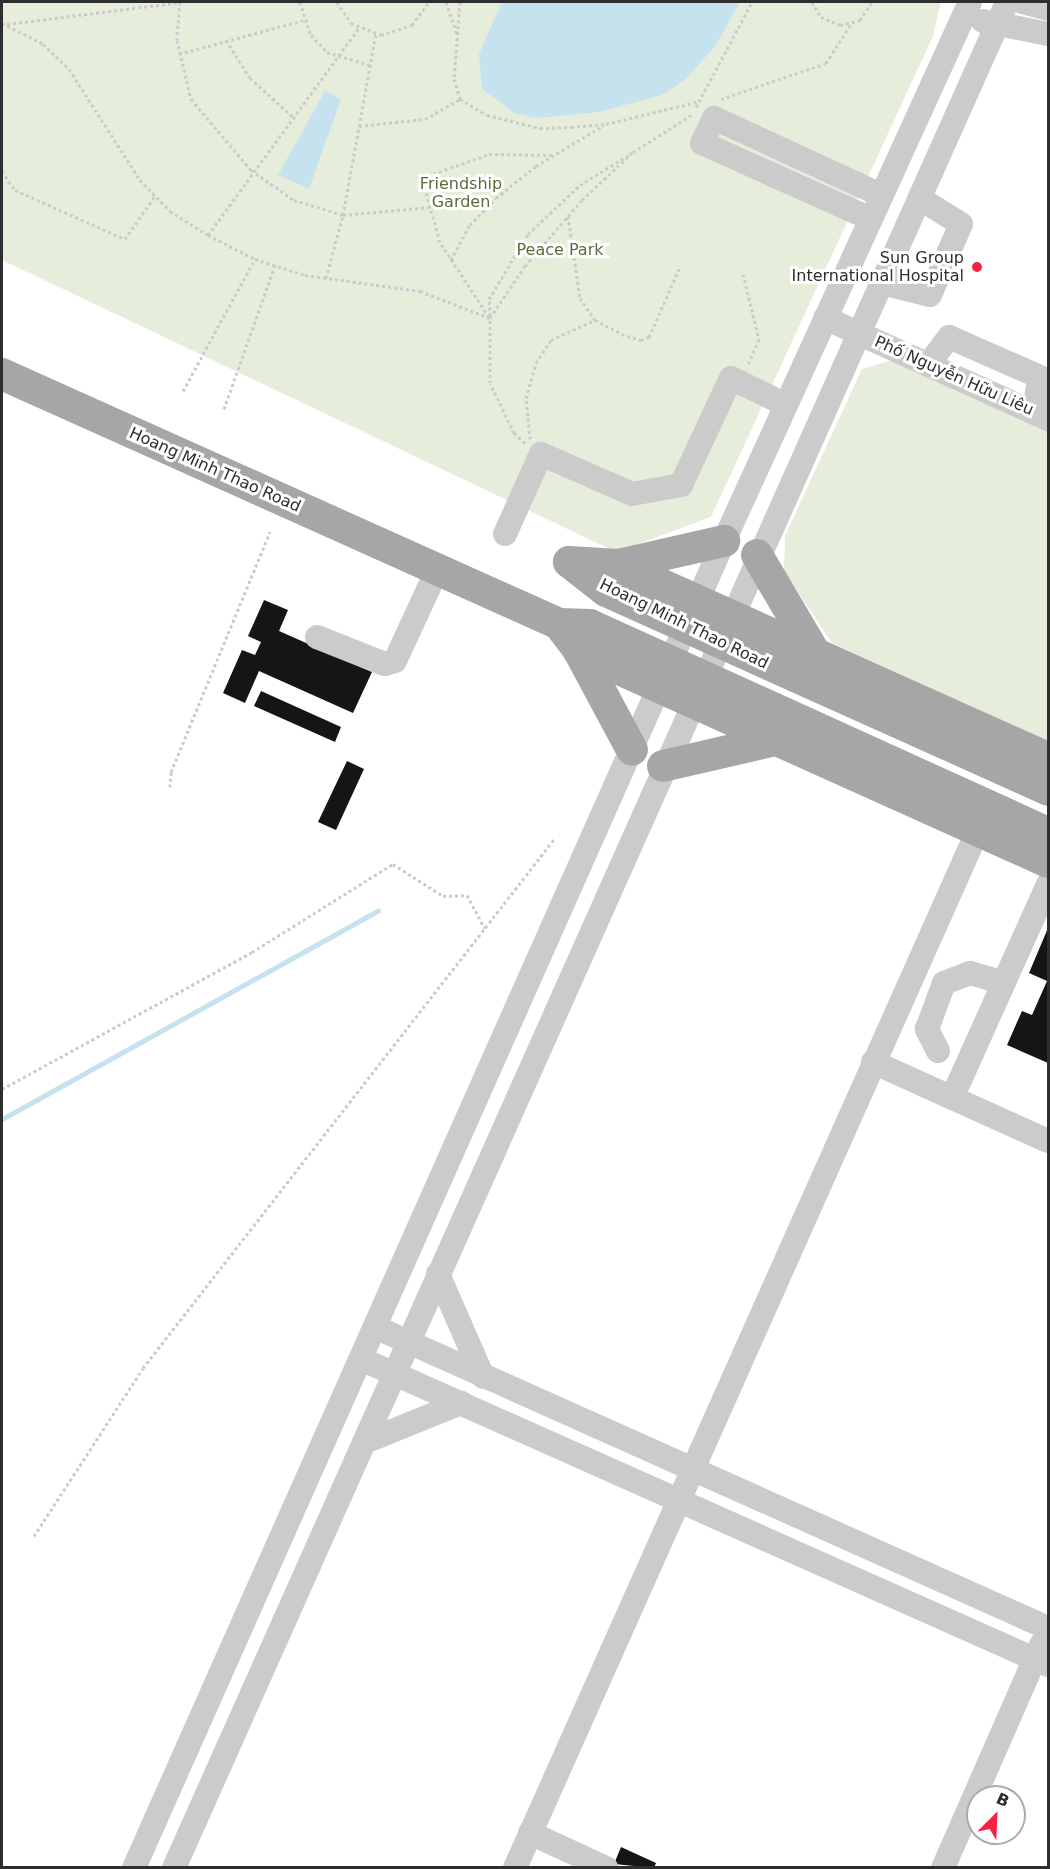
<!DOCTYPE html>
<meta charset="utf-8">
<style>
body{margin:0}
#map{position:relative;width:1050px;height:1869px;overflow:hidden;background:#fff;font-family:"DejaVu Sans",sans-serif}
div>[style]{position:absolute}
.green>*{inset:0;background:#e6eddb}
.water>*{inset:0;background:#c5e2ee}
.stream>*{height:5px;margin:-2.5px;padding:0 2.5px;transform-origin:2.5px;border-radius:2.5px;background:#c5e2ee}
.building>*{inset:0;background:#151515}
.path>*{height:3px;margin-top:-1.5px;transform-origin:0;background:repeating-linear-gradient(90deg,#cbcbcb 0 3px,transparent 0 6px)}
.minor>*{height:24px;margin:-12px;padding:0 12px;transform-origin:12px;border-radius:12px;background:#cbcbcb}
.major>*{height:32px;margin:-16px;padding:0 16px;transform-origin:16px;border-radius:16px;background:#a6a6a6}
.dots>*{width:16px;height:16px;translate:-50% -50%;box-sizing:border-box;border:3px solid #fff;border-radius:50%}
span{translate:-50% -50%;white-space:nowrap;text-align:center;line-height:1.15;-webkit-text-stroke:6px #fff;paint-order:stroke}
.park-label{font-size:16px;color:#566e38}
.poi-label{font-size:16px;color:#2e2e2e}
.right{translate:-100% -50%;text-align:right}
.street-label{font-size:16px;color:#2e2e2e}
.frame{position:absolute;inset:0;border:3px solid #2e2e2e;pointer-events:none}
.north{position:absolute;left:966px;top:1785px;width:60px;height:60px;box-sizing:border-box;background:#fff;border:2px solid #ababab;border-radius:50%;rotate:24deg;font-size:16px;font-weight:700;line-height:24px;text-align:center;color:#2e2e2e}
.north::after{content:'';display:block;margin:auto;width:21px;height:27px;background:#f32347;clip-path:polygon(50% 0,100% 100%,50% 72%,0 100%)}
</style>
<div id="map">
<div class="green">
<i style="clip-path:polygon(2px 2px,941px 2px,933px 36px,711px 517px,616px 552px,2px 260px)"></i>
<i style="clip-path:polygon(896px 359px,1048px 426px,1048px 741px,832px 643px,784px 571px,785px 536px,862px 369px)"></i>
</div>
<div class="water">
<i style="clip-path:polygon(502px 2px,740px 2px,716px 45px,686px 79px,662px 95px,599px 112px,538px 118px,514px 113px,482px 89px,479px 54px)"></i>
<i style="clip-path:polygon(325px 91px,341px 99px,309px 189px,278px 175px)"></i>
</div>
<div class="stream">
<i style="left:2px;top:1119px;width:430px;rotate:-29deg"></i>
</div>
<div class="building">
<i style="clip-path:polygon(264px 600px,288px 610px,279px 631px,372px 672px,353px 713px,259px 671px,245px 703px,223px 693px,242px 650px,255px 655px,261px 642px,248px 636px)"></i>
<i style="clip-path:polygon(261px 691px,341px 727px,335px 742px,254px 706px)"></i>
<i style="clip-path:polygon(347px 761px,364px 769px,336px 830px,318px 822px)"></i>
<i style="clip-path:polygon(1048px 928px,1048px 1063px,1007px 1045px,1022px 1011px,1032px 1015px,1047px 981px,1029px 973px)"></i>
<i style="clip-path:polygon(621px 1847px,656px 1863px,654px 1868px,614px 1864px)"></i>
</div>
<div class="path">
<i style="left:180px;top:2px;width:38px;rotate:95deg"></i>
<i style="left:177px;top:40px;width:61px;rotate:76.7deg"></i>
<i style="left:191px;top:99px;width:93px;rotate:49.8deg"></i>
<i style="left:251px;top:170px;width:52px;rotate:34.9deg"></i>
<i style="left:294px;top:200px;width:51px;rotate:17deg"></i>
<i style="left:343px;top:215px;width:87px;rotate:-5.3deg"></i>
<i style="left:300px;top:2px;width:35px;rotate:72deg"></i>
<i style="left:311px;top:35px;width:23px;rotate:47deg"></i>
<i style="left:327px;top:52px;width:45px;rotate:16.8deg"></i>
<i style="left:337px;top:2px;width:25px;rotate:56deg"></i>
<i style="left:351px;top:23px;width:32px;rotate:22deg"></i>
<i style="left:381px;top:35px;width:33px;rotate:-18deg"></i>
<i style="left:412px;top:25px;width:29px;rotate:-54deg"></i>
<i style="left:446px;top:2px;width:34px;rotate:71deg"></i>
<i style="left:460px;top:2px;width:77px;rotate:94.5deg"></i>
<i style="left:454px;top:79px;width:21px;rotate:73deg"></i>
<i style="left:460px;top:99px;width:31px;rotate:31deg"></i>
<i style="left:487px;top:115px;width:55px;rotate:13.8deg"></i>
<i style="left:540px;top:128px;width:31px;rotate:-2deg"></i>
<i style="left:571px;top:127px;width:35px;rotate:-5deg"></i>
<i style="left:606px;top:124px;width:97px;rotate:-13.7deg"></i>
<i style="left:812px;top:2px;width:17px;rotate:59deg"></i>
<i style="left:821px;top:17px;width:21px;rotate:23deg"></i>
<i style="left:840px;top:25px;width:21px;rotate:-14deg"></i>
<i style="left:860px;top:20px;width:22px;rotate:-56deg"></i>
<i style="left:2px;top:23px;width:46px;rotate:27.1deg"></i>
<i style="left:43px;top:44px;width:36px;rotate:44deg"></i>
<i style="left:69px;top:69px;width:132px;rotate:57.4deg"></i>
<i style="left:140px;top:180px;width:43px;rotate:45.9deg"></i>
<i style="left:170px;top:211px;width:45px;rotate:32.3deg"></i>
<i style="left:208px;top:235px;width:53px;rotate:27.1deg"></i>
<i style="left:255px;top:259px;width:52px;rotate:17.7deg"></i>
<i style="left:305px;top:275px;width:116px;rotate:7.9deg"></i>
<i style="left:420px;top:291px;width:75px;rotate:21.1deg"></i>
<i style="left:7px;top:24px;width:174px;rotate:-7.2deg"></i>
<i style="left:226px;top:40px;width:45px;rotate:57.7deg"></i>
<i style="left:250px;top:78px;width:57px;rotate:42.1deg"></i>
<i style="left:179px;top:54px;width:130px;rotate:-15.2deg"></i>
<i style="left:721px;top:99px;width:111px;rotate:-18.9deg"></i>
<i style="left:826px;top:63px;width:46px;rotate:-57.3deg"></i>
<i style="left:696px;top:107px;width:119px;rotate:-61.9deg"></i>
<i style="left:359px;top:126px;width:66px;rotate:-6.1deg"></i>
<i style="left:425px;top:119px;width:40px;rotate:-29.7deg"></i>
<i style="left:2px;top:171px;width:23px;rotate:56deg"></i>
<i style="left:15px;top:190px;width:120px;rotate:24deg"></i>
<i style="left:125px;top:239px;width:52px;rotate:-55.1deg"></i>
<i style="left:568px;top:216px;width:83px;rotate:81.7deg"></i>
<i style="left:580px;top:298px;width:27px;rotate:56deg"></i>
<i style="left:595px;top:320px;width:36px;rotate:27deg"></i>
<i style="left:627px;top:336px;width:15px;rotate:16deg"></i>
<i style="left:641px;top:340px;width:9px;rotate:-21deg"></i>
<i style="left:649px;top:337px;width:77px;rotate:-66.1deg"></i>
<i style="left:208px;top:235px;width:256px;rotate:-53.9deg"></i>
<i style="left:521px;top:245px;width:16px;rotate:40deg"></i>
<i style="left:451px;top:260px;width:40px;rotate:-62deg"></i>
<i style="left:470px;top:225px;width:37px;rotate:-46deg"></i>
<i style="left:496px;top:198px;width:51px;rotate:-38.7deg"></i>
<i style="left:536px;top:166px;width:79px;rotate:-31.1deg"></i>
<i style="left:743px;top:274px;width:67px;rotate:76.2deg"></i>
<i style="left:759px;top:339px;width:28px;rotate:113deg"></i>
<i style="left:326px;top:278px;width:65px;rotate:-74.9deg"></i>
<i style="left:343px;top:215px;width:184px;rotate:-79.7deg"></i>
<i style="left:490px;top:316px;width:17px;rotate:-93deg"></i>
<i style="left:489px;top:299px;width:76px;rotate:-59deg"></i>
<i style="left:528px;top:234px;width:71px;rotate:-43.3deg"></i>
<i style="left:580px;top:185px;width:59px;rotate:-31.8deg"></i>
<i style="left:489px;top:317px;width:90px;rotate:-123.2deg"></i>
<i style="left:440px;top:242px;width:66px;rotate:-105.7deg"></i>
<i style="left:422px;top:178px;width:71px;rotate:-19.7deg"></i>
<i style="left:489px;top:154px;width:66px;rotate:0.9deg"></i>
<i style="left:183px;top:391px;width:150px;rotate:-61.4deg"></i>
<i style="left:224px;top:409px;width:153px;rotate:-70.5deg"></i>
<i style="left:530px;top:439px;width:41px;rotate:-95.6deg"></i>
<i style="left:526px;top:398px;width:36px;rotate:-74deg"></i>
<i style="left:536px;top:363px;width:27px;rotate:-57deg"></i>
<i style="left:551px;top:340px;width:48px;rotate:-24.4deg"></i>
<i style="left:525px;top:443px;width:15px;rotate:-138deg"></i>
<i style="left:514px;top:433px;width:55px;rotate:-115.6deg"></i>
<i style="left:490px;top:383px;width:65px;rotate:-90deg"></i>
<i style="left:490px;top:318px;width:63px;rotate:-56.1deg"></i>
<i style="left:525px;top:266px;width:87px;rotate:-49.2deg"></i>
<i style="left:582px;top:200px;width:70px;rotate:-43.3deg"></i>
<i style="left:633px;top:152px;width:69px;rotate:-32.5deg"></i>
<i style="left:170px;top:787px;width:15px;rotate:-86deg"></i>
<i style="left:171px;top:772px;width:260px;rotate:-67.6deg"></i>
<i style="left:2px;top:1089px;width:285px;rotate:-28.7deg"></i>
<i style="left:252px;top:952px;width:166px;rotate:-32deg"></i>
<i style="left:393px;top:864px;width:59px;rotate:32.6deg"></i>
<i style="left:443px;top:896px;width:24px;rotate:-2deg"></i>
<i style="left:467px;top:895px;width:38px;rotate:62deg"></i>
<i style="left:34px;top:1536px;width:200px;rotate:-57deg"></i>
<i style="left:143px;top:1368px;width:671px;rotate:-52.14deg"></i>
</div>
<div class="minor">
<i style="left:1022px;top:2px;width:27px;rotate:15deg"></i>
<i style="left:983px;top:21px;width:66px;rotate:11.3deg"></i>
<i style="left:871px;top:219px;width:185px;rotate:-155.8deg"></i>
<i style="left:702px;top:143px;width:28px;rotate:-64deg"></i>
<i style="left:714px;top:118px;width:184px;rotate:24.8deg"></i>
<i style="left:882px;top:283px;width:49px;rotate:14deg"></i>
<i style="left:930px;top:295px;width:77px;rotate:-66.4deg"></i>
<i style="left:961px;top:224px;width:49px;rotate:-148.2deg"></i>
<i style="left:825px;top:318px;width:245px;rotate:24.4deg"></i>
<i style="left:928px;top:365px;width:35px;rotate:-53deg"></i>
<i style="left:949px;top:337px;width:99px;rotate:23.7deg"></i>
<i style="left:1040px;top:377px;width:36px;rotate:101deg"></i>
<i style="left:505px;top:534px;width:88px;rotate:-65.8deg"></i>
<i style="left:541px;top:454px;width:99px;rotate:23.7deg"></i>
<i style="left:632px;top:494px;width:50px;rotate:-10.4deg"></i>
<i style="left:681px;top:485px;width:118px;rotate:-65deg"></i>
<i style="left:731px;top:378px;width:61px;rotate:26.1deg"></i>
<i style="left:317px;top:637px;width:73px;rotate:21.7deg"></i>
<i style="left:385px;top:664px;width:10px;rotate:-17deg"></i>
<i style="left:395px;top:661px;width:100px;rotate:-65.2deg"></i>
<i style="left:938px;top:1051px;width:25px;rotate:-117deg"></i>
<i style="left:927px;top:1029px;width:49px;rotate:-69.7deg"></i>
<i style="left:944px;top:983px;width:28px;rotate:-21deg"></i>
<i style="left:970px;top:973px;width:35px;rotate:16deg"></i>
<i style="left:873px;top:1062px;width:192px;rotate:24.3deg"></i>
<i style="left:952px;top:1098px;width:235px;rotate:-65.8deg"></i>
<i style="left:438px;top:1274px;width:112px;rotate:66.4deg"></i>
<i style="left:375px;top:1327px;width:737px;rotate:24.1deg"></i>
<i style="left:361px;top:1359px;width:752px;rotate:24.01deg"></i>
<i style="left:365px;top:1442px;width:104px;rotate:-22.1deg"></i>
<i style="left:530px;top:1833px;width:84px;rotate:24.7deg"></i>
<i style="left:134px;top:1868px;width:1452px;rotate:-66.03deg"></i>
<i style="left:724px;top:541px;width:592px;rotate:-65.47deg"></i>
<i style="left:174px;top:1868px;width:2043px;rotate:-65.94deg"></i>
<i style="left:515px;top:1868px;width:1137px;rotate:-65.96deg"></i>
<i style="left:943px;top:1868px;width:244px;rotate:-66.3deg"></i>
</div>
<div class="major">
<i style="left:2px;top:374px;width:611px;rotate:24.17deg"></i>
<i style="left:559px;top:624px;width:31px;rotate:2deg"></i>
<i style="left:590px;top:625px;width:503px;rotate:24.43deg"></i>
<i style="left:757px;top:555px;width:116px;rotate:59.5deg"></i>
<i style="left:569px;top:562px;width:47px;rotate:38.1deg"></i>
<i style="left:606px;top:591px;width:485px;rotate:24.2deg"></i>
<i style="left:569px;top:562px;width:49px;rotate:3.5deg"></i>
<i style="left:618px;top:565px;width:471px;rotate:24.2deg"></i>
<i style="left:615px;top:571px;width:7px;rotate:-63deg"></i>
<i style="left:618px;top:565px;width:109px;rotate:-12.8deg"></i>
<i style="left:559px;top:624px;width:34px;rotate:53deg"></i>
<i style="left:579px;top:651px;width:514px;rotate:24.22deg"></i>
<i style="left:581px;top:646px;width:5px;rotate:112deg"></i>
<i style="left:579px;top:651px;width:112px;rotate:61.8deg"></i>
<i style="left:663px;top:766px;width:120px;rotate:-13deg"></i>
</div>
<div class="dots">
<i style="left:977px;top:267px;background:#f32347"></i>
</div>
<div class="park-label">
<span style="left:461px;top:193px">Friendship<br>Garden</span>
<span style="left:560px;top:250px">Peace Park</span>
</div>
<div class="poi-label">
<span class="right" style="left:964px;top:267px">Sun Group<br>International Hospital</span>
</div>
<div class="street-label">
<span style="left:954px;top:376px;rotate:24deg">Phố Nguyễn Hữu Liêu</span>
<span style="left:215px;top:470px;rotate:24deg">Hoang Minh Thao Road</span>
<span style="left:684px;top:624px;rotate:26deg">Hoang Minh Thao Road</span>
</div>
<div class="frame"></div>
<div class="north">B</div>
</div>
